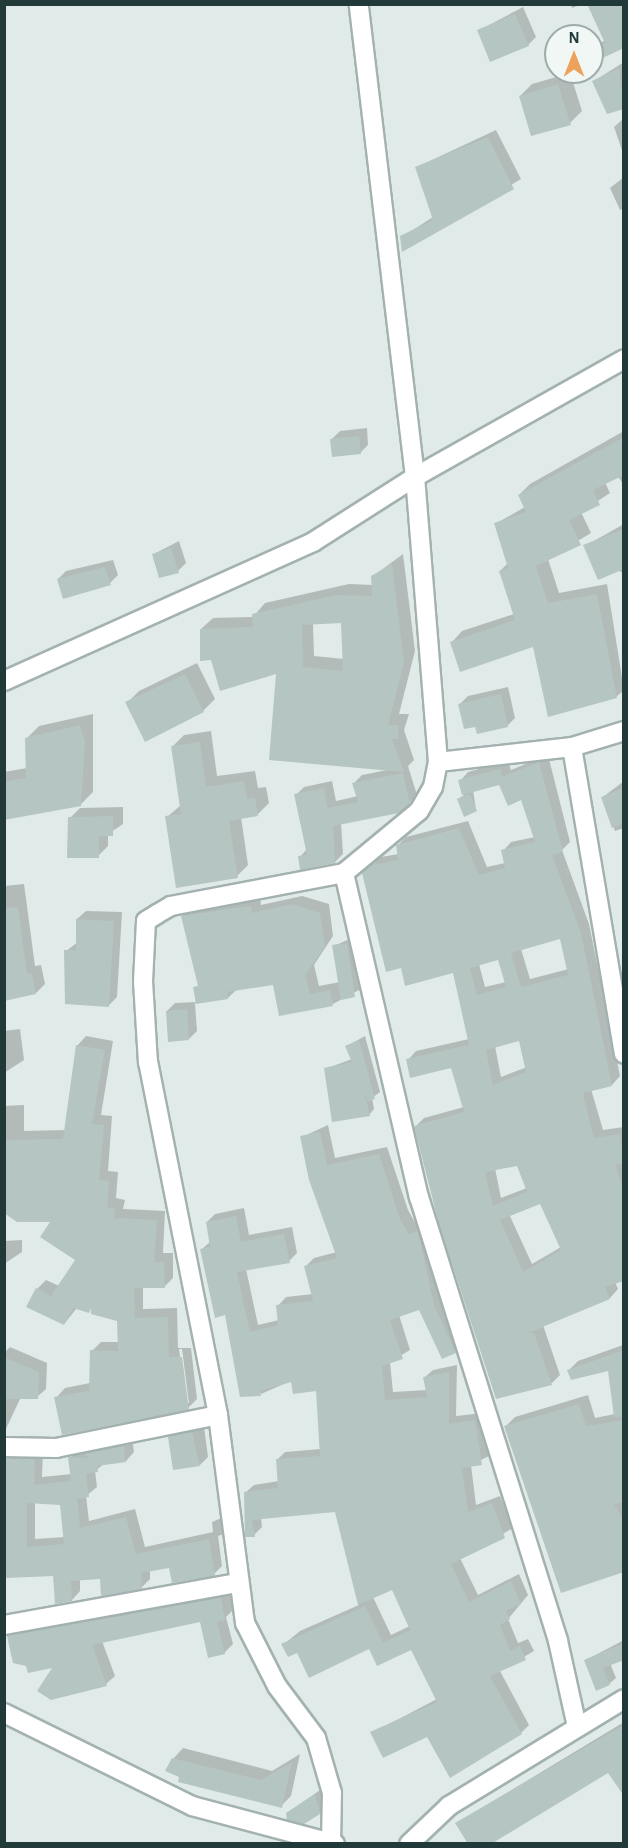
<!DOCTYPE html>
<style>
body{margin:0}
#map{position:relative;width:628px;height:1848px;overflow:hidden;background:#e0eae8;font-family:"Alegreya Sans",sans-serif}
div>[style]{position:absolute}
.shadow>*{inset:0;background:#0003}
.building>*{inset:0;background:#b5c5c1}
.roads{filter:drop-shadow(2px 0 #a3b2b0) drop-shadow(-2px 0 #a3b2b0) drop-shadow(0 2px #a3b2b0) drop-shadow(0 -2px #a3b2b0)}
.minor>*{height:18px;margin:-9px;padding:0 9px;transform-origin:9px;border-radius:9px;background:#fff}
span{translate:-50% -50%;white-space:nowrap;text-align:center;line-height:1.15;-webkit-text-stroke:6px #f0f7f5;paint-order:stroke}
.frame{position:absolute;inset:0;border:6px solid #213a39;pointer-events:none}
.north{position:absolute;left:544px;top:24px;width:60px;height:60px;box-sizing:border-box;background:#f0f7f5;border:2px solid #9dabaa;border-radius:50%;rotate:0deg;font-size:16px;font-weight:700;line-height:24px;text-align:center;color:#213a39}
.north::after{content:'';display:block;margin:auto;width:21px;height:27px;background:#eda15b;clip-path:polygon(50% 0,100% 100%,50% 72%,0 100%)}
</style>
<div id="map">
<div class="shadow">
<i style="clip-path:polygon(571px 4px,583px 4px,572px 8px)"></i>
<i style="clip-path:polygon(523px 7px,536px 37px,528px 45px,478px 31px)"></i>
<i style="clip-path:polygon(605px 40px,624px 47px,592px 62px,592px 50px)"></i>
<i style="clip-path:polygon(624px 62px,624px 107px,594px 81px)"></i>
<i style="clip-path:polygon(570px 73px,582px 111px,570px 123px,520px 96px,532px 84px)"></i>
<i style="clip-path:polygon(624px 118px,624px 156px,614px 127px)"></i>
<i style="clip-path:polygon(496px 130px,521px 179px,403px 250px,402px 237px,433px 217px,417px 167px)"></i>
<i style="clip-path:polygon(624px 177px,624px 208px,620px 210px,610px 188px)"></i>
<i style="clip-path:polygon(367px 428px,368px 445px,360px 453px,332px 439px,340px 431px)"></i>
<i style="clip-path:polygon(624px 431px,624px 486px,618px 476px,605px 482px,610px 493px,581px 512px,591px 533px,548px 559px,559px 593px,607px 584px,624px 690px,616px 697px,534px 646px,452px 642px,462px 631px,514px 614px,500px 571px,508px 563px,495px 524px,525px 507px,519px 495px,530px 484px)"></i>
<i style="clip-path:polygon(624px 524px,624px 574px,585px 546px)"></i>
<i style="clip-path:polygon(179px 541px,186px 563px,178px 571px,154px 554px)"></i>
<i style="clip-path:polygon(evenodd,403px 554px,415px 651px,399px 714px,409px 714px,404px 730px,414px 760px,408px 766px,417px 795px,409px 803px,341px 823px,343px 854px,335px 862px,300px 857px,307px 849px,296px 795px,304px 787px,332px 781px,336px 801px,358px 796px,354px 783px,362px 775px,387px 770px,278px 672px,201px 629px,213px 618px,253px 617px,265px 603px,349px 584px,373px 585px,372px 577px,403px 554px,343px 621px,344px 659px,314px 656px,313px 623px,343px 621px)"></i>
<i style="clip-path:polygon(113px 560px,118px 575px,110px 583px,58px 579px,66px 571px)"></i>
<i style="clip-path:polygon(197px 663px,215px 699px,203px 711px,127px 703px,139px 691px)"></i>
<i style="clip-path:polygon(508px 687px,515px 718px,507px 726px,477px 725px,460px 704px,468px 696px)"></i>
<i style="clip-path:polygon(93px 714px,93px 792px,80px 805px,4px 818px,4px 772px,27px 768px,26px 739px,39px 726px)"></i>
<i style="clip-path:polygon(211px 731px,217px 776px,255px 771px,258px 788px,266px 787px,269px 803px,258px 814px,241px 817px,248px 865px,237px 876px,167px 817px,181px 805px,173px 746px,184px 735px)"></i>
<i style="clip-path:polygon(evenodd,548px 755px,570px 842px,562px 850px,589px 924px,620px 1076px,612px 1085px,591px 1089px,603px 1130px,624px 1127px,624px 1279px,615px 1282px,618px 1289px,610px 1298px,543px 1325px,560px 1375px,552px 1383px,498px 1397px,416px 1126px,424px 1118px,464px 1107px,452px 1066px,408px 1060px,416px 1051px,469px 1039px,454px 971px,402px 966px,363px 874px,381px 857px,399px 854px,397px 846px,406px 837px,468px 821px,487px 867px,505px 863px,503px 851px,511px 842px,535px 837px,522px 798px,499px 783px,473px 790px,476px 810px,458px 799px,464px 795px,460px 781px,468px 772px,508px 761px,511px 770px,548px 755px,561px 938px,569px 969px,530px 979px,521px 949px,561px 938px,548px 755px,499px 959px,506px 982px,485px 987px,479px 964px,499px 959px,548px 755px,520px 1039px,527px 1067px,501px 1077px,495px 1046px,520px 1039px,548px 755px,518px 1164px,527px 1188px,501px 1198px,495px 1168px,518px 1164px,548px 755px,540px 1202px,561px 1247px,532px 1264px,509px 1214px,540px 1202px)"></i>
<i style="clip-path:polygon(624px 781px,624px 828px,615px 831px,603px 797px)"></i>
<i style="clip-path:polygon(123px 807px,123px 824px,108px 834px,108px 846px,98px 856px,70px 818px,80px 808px)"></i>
<i style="clip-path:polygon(24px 884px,35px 966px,41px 965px,45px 984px,36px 993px,4px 1000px,4px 886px)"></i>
<i style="clip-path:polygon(302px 896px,329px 904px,333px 936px,314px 965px,319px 986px,340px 982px,334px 946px,354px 937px,361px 989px,333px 1004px,274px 984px,237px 989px,228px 998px,195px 1003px,197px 1031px,189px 1039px,167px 1011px,175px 1003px,197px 1002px,199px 983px,182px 916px,192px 907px,260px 897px,261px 905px)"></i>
<i style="clip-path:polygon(86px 911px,122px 912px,117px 997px,108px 1006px,66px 951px,78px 942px,77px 919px)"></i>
<i style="clip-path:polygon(20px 1029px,24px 1060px,4px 1073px,4px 1031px)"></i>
<i style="clip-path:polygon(evenodd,86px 1036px,113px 1041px,101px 1115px,112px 1116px,108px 1171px,118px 1172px,116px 1198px,125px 1200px,123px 1209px,165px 1211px,163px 1253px,173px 1253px,173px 1278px,164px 1287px,143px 1287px,143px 1309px,177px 1308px,178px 1348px,191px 1348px,197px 1399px,188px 1408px,56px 1398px,65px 1388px,90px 1383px,92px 1351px,101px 1342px,119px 1342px,118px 1320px,93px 1306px,88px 1311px,77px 1308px,64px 1324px,37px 1289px,46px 1280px,59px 1286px,77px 1260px,53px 1220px,4px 1211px,4px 1106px,24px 1105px,24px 1131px,66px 1130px,77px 1046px,86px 1036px,179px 1349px,182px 1349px,189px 1403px,186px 1403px,179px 1349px)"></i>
<i style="clip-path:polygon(365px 1036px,380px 1092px,372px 1098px,374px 1109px,369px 1115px,325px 1069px,352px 1059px,347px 1046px)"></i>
<i style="clip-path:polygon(evenodd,328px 1125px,335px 1158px,387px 1147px,408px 1210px,417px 1226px,426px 1224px,463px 1343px,455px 1351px,420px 1308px,399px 1315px,410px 1350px,390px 1362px,393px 1392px,427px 1390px,424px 1378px,433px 1370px,457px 1365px,456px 1416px,483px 1413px,489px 1456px,471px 1465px,476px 1505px,500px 1496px,513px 1528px,460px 1558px,478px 1595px,519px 1574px,528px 1595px,508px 1619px,518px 1643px,528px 1639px,534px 1651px,500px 1671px,529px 1725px,521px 1733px,372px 1733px,437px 1699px,412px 1648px,298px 1651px,283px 1645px,300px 1631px,359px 1605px,336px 1510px,261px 1518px,262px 1527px,254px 1535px,245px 1493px,254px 1485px,279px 1481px,277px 1460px,285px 1452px,321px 1449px,317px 1389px,293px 1380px,261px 1394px,201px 1250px,211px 1241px,207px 1222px,215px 1214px,244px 1208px,249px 1235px,292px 1227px,297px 1253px,289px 1261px,246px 1269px,258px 1325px,279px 1320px,278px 1306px,286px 1297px,313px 1294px,306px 1266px,314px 1258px,337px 1252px,302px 1137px,328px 1125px,393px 1588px,410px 1626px,391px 1635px,373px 1597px,393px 1588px)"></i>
<i style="clip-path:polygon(22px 1240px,22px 1252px,4px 1264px,4px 1241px)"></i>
<i style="clip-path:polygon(624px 1336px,624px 1570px,506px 1426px,515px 1417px,588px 1395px,595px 1418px,615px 1414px,609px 1370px,569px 1370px,578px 1361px,623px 1345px)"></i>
<i style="clip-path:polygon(10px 1347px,47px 1363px,46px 1389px,37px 1397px,21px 1397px,4px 1433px,4px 1353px)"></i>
<i style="clip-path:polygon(204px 1427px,208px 1457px,200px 1465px,170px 1437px,178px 1429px)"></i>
<i style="clip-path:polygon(evenodd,132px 1438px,134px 1452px,126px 1461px,105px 1463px,95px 1471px,97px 1487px,86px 1496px,89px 1521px,135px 1509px,145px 1547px,213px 1532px,212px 1522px,224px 1517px,226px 1533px,218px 1536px,222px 1566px,214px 1574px,170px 1566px,150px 1570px,150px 1579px,142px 1587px,101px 1577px,80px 1579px,80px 1591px,72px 1600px,55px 1575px,4px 1577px,4px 1445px,43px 1451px,42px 1477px,72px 1474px,70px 1458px,79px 1449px,132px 1438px,35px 1502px,62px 1503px,65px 1537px,35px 1539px,35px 1502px)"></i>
<i style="clip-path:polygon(229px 1590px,233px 1610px,226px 1617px,233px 1644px,224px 1653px,201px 1620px,102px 1641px,115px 1676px,106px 1684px,55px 1666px,28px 1665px,9px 1636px,17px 1628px)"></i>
<i style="clip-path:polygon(624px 1640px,624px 1658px,610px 1663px,616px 1678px,609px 1684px,586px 1660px)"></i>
<i style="clip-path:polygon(624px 1722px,624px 1790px,608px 1771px,457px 1823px)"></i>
<i style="clip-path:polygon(183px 1748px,272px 1771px,300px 1754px,291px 1796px,281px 1806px,181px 1777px,173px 1759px)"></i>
<i style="clip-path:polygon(323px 1788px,328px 1805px,319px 1813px,287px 1813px)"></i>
</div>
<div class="building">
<i style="clip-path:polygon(587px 4px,624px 4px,624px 48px,592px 63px,592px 52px,605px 43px)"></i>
<i style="clip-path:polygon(515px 14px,529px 46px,490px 62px,477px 30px)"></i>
<i style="clip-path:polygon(619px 68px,624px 109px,607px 114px,592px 81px)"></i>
<i style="clip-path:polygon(558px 84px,571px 125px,531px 136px,519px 96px)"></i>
<i style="clip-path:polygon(488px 137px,514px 189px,402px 252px,400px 236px,433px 220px,415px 167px)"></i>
<i style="clip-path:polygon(359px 436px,361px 454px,332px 457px,330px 439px)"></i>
<i style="clip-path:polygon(624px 437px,624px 475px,593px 490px,600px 505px,569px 520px,581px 545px,536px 566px,548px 603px,597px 594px,617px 698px,548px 717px,533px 647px,460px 672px,450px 642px,515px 620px,499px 571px,508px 568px,494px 523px,526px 512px,518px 495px)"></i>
<i style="clip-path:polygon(624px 529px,624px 569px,598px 580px,583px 545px)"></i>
<i style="clip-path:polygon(171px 548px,179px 573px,159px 578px,152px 554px)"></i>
<i style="clip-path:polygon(evenodd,392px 564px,404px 663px,388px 725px,398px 725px,398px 739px,392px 739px,404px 772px,269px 760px,276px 674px,220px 691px,211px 660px,200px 661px,200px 629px,253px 627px,252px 614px,336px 595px,372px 596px,371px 576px,392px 564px,341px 623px,343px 671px,303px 667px,302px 625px,341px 623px)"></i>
<i style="clip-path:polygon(105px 567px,111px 585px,63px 599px,57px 579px)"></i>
<i style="clip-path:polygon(185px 674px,204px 712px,145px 742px,125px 702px)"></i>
<i style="clip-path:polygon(501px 694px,508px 727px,477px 734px,475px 727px,464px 729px,458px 704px)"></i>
<i style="clip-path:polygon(80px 725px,85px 742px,81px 806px,4px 820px,4px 782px,26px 778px,25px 738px)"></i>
<i style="clip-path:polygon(200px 742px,206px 787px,244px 781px,247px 799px,255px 797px,258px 816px,229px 821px,238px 878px,176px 888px,165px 816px,181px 814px,171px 746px)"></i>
<i style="clip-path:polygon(evenodd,539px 762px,563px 852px,552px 855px,581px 933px,612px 1086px,584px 1093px,584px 1099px,594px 1138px,620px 1134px,624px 1164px,615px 1165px,624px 1190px,624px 1281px,605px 1287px,610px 1299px,528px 1333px,534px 1333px,552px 1385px,496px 1399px,439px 1224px,414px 1126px,464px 1112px,451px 1068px,410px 1078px,406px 1059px,469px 1045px,453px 973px,405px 986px,401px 968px,386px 972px,362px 873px,371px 865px,398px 860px,396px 845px,459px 828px,479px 875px,505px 868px,501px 850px,535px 842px,521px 800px,508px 806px,499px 785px,462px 795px,458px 780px,500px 769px,502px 777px,539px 762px,560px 939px,568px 975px,521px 987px,511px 953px,560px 939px,539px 762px,498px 960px,506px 987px,477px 995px,470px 968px,498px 960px,539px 762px,519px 1041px,526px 1072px,493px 1085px,486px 1050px,519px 1041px,539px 762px,517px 1166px,527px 1192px,493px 1206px,485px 1172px,517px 1166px,539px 762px,540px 1204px,561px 1250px,523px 1272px,500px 1220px,540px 1204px)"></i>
<i style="clip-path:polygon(403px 773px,410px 804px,399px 813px,333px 826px,335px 863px,300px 870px,298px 856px,307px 855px,294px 794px,324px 788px,328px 808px,358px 802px,352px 783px)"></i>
<i style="clip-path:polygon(624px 788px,624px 823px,612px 828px,601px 797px)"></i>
<i style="clip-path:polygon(470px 794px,477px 811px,464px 817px,457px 799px)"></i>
<i style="clip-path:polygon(113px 816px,113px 836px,99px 836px,99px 858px,67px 858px,68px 817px)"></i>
<i style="clip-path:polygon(292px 904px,320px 913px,325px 947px,305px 975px,310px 994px,330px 990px,333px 1006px,279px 1016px,273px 985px,227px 992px,228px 999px,196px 1004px,193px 987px,198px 986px,181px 916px,251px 906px,252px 913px)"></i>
<i style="clip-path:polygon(18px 907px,27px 974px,32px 973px,36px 994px,4px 1001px,4px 908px)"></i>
<i style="clip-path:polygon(76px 919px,114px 921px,109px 1007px,65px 1004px,64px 950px,76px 950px)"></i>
<i style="clip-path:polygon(347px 943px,355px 997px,341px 1000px,332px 945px)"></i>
<i style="clip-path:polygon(187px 1009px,189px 1040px,168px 1042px,166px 1011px)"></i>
<i style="clip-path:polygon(359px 1040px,375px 1099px,368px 1101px,364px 1091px,370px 1116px,332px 1122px,324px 1068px,352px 1062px,345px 1046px)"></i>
<i style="clip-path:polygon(76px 1045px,105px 1050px,92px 1124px,104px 1125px,99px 1180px,109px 1181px,107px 1207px,116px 1209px,114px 1218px,157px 1220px,154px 1262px,164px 1262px,165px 1288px,134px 1288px,135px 1318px,168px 1317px,169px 1357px,182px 1357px,189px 1410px,62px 1435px,54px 1397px,89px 1391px,90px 1350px,118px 1351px,117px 1321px,91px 1314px,91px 1308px,89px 1313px,73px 1308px,64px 1325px,26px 1307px,36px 1288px,51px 1296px,75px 1260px,40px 1237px,50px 1222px,17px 1222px,4px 1213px,4px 1140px,63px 1139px)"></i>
<i style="clip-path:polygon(320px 1132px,327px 1165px,379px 1154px,400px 1219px,409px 1234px,418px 1231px,434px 1305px,456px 1353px,442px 1359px,419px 1310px,390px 1320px,403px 1359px,382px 1366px,385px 1400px,427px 1397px,423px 1377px,449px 1372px,449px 1424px,475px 1420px,482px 1465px,462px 1468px,468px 1512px,492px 1503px,505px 1538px,451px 1564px,469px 1602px,511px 1581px,521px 1604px,506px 1611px,510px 1619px,500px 1625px,510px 1651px,520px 1646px,526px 1660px,490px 1676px,522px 1734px,450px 1778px,427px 1737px,383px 1758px,370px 1732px,437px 1702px,411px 1650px,377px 1666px,369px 1649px,309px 1678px,297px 1653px,288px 1657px,281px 1644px,365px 1606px,383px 1643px,410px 1630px,392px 1590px,358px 1605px,335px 1512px,252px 1520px,255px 1537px,245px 1537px,244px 1492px,278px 1488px,276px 1459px,320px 1456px,316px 1391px,293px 1394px,291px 1382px,260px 1391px,261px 1396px,240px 1397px,225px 1315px,215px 1318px,200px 1249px,210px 1247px,206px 1222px,236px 1216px,241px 1242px,284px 1234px,290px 1263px,237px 1272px,250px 1332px,278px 1325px,276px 1305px,313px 1301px,304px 1266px,337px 1258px,309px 1180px,300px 1136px)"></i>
<i style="clip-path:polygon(624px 1350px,624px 1417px,614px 1417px,608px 1371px,571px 1380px,567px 1370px)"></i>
<i style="clip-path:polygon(4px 1357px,39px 1372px,38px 1399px,4px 1399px)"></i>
<i style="clip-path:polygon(579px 1404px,586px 1426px,624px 1420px,624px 1502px,614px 1504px,624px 1521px,624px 1572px,561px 1593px,504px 1426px)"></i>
<i style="clip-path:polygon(192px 1432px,200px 1466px,173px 1470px,168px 1437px)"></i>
<i style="clip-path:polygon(evenodd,124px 1446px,126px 1462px,97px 1466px,98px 1472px,86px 1474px,89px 1497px,77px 1499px,80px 1528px,126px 1517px,136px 1554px,209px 1539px,215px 1576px,172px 1583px,169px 1568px,141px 1573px,142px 1589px,101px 1596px,100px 1579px,71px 1581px,72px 1601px,55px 1604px,53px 1576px,6px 1578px,4px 1458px,35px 1459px,34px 1485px,71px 1481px,68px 1457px,88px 1458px,84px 1454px,124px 1446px,27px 1503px,60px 1505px,64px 1544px,27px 1547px,27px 1503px)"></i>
<i style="clip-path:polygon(221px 1598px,225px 1620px,217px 1622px,225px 1654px,208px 1658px,200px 1622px,92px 1645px,107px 1686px,51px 1700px,37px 1691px,52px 1668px,28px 1673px,26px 1666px,13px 1663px,7px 1636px)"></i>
<i style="clip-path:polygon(624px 1643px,624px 1660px,603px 1668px,610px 1685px,596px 1691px,584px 1660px)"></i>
<i style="clip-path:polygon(624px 1725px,624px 1796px,608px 1773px,491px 1844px,468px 1844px,455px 1823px)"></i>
<i style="clip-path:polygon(172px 1758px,261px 1780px,292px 1762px,282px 1808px,178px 1782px,179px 1777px,165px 1771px)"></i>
<i style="clip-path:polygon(315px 1794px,320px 1814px,304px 1824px,287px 1820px,286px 1813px)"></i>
</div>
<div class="roads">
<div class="minor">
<i style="left:4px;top:681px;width:339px;rotate:-24.2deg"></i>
<i style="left:313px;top:542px;width:121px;rotate:-32.5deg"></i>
<i style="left:415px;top:477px;width:240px;rotate:-29.4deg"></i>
<i style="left:572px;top:747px;width:311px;rotate:80.4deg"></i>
<i style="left:438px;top:762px;width:135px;rotate:-6.4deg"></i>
<i style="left:572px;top:747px;width:54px;rotate:-17.1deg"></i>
<i style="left:344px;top:873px;width:333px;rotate:77deg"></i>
<i style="left:419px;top:1197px;width:465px;rotate:72.6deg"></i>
<i style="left:558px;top:1641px;width:88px;rotate:77.5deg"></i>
<i style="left:4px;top:1447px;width:52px;rotate:1.1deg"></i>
<i style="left:56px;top:1448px;width:165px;rotate:-11.5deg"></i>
<i style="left:4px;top:1625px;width:237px;rotate:-10.2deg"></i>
<i style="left:4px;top:1713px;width:210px;rotate:26.3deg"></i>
<i style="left:192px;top:1806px;width:148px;rotate:14.9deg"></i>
<i style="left:331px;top:1844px;width:51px;rotate:-88.9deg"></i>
<i style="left:332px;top:1793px;width:57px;rotate:-106.2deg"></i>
<i style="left:316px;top:1738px;width:65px;rotate:-126.9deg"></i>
<i style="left:277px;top:1686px;width:71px;rotate:-116.9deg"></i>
<i style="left:245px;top:1623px;width:210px;rotate:-97.4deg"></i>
<i style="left:218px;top:1415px;width:359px;rotate:-101.2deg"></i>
<i style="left:148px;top:1063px;width:81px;rotate:-93.5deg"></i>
<i style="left:143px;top:982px;width:61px;rotate:-87.2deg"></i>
<i style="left:146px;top:921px;width:13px;rotate:-32deg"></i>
<i style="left:157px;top:914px;width:16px;rotate:-30deg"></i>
<i style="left:171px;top:906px;width:176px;rotate:-10.8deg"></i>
<i style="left:344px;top:873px;width:97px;rotate:-39.6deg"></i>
<i style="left:419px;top:811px;width:28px;rotate:-60deg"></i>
<i style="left:433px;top:787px;width:25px;rotate:-79deg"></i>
<i style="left:438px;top:762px;width:286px;rotate:-94.6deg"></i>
<i style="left:415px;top:477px;width:476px;rotate:-96.8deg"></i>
<i style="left:409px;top:1844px;width:55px;rotate:-43.5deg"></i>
<i style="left:449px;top:1806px;width:205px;rotate:-31.4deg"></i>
</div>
</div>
<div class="frame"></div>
<div class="north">N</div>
</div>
